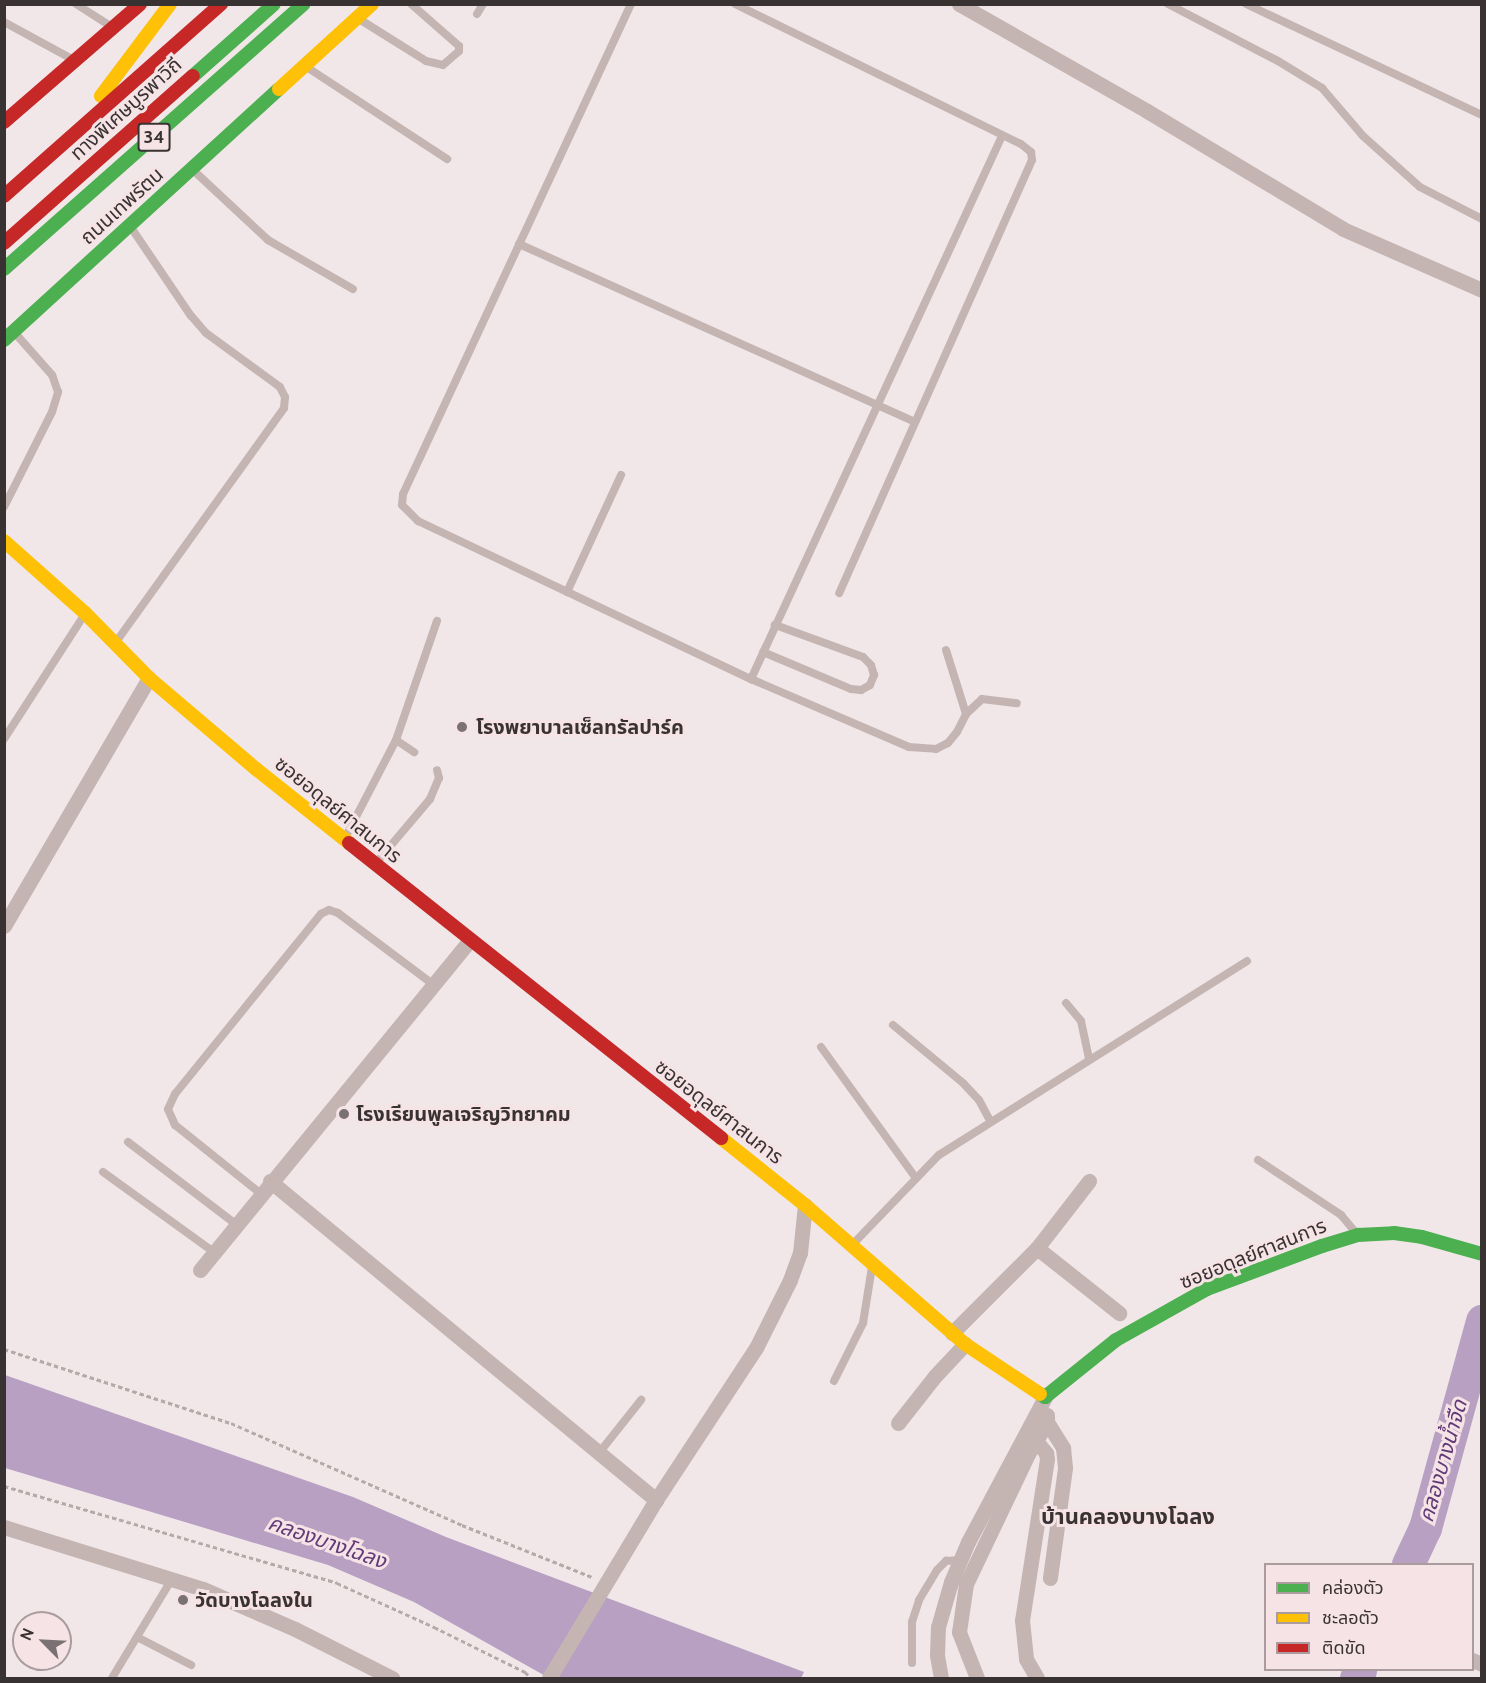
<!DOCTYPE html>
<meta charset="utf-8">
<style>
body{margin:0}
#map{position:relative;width:1486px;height:1683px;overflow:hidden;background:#f1e7e9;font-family:Cabin,"Noto Sans Thai",sans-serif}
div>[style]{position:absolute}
.water>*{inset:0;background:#b8a0c3}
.river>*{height:33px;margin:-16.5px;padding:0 16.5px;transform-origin:16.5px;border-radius:16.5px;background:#b8a0c3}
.path>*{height:3px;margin-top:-1.5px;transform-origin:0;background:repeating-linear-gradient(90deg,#b6a9a8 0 4.5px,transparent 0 7.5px)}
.lane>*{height:8px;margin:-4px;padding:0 4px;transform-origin:4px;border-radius:4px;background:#c5b5b2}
.street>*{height:15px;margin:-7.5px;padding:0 7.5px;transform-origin:7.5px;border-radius:7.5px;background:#c5b5b2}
.fast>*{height:14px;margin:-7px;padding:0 7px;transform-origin:7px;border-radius:7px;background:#4caf50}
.slow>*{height:14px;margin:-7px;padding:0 7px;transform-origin:7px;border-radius:7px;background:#ffc107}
.jam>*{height:14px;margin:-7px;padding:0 7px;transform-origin:7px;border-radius:7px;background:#c62828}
.dots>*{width:16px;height:16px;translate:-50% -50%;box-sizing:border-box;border:3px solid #f5e3e6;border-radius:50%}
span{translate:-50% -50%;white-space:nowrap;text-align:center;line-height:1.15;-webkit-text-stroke:6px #f5e3e6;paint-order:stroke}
.shield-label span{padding:2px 4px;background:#f5e3e6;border:2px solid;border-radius:4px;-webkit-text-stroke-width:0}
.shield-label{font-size:18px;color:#393233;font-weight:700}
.street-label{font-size:20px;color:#393233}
.poi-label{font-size:20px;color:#393233;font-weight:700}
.left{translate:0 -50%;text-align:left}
.water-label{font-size:21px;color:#613a78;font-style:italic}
.quarter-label{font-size:22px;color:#393233;font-weight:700}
.frame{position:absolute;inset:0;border:6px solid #393233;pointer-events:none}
.legend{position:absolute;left:1264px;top:1563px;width:210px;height:108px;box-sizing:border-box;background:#f5e3e6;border:2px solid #aa9c9e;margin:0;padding:8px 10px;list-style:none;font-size:18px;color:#393233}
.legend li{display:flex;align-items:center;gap:12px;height:30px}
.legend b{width:30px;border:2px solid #aa9c9e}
.north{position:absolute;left:12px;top:1611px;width:60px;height:60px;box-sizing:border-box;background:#f5e3e6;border:2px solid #aa9c9e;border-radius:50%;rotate:294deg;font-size:16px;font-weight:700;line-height:24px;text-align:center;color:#393233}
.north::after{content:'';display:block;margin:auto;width:21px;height:27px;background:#797173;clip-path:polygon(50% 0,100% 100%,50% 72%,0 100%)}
</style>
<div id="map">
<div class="water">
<i style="clip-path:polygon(5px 1375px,353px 1497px,446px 1537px,804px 1672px,801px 1678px,549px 1678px,414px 1602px,328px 1565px,5px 1468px)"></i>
</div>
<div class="river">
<i style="left:1408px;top:1564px;width:40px;rotate:-65deg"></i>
<i style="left:1425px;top:1528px;width:215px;rotate:-74.6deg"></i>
<i style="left:1356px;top:1678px;width:9px;rotate:-63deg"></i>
</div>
<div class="path">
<i style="left:4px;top:1349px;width:239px;rotate:18.1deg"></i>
<i style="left:231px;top:1423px;width:253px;rotate:23.8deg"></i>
<i style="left:462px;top:1525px;width:140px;rotate:21.8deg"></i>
<i style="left:4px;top:1486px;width:347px;rotate:16.2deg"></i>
<i style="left:337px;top:1583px;width:107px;rotate:24.4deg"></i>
<i style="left:434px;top:1627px;width:102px;rotate:26.3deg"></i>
<i style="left:525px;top:1672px;width:8px;rotate:45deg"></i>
</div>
<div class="lane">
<i style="left:76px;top:4px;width:43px;rotate:32.6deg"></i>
<i style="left:631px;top:4px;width:540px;rotate:114.95deg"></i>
<i style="left:403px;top:494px;width:11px;rotate:95deg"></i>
<i style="left:402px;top:505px;width:23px;rotate:45deg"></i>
<i style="left:418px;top:521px;width:369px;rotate:25.4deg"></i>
<i style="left:751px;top:679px;width:172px;rotate:23.3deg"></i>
<i style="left:909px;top:747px;width:27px;rotate:4deg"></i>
<i style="left:936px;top:749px;width:13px;rotate:-27deg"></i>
<i style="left:948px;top:743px;width:14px;rotate:-51deg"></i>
<i style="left:957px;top:732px;width:20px;rotate:-63deg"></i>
<i style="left:966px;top:714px;width:22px;rotate:-43deg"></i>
<i style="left:982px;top:699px;width:35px;rotate:7deg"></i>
<i style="left:735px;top:4px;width:318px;rotate:26.1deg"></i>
<i style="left:1021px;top:144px;width:13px;rotate:39deg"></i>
<i style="left:1031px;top:152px;width:8px;rotate:83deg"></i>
<i style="left:1032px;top:160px;width:474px;rotate:114deg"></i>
<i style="left:1168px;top:4px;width:124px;rotate:27.4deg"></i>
<i style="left:1278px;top:61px;width:52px;rotate:31.5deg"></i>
<i style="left:1322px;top:88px;width:63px;rotate:49.5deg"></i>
<i style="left:1363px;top:136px;width:76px;rotate:41.8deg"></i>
<i style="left:1420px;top:187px;width:70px;rotate:27.3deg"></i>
<i style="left:1246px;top:4px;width:261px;rotate:25.2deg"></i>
<i style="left:477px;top:14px;width:12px;rotate:-59deg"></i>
<i style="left:359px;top:19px;width:79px;rotate:32.1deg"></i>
<i style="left:426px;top:61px;width:17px;rotate:13deg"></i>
<i style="left:443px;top:65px;width:21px;rotate:-41deg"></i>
<i style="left:459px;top:51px;width:5px;rotate:-90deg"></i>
<i style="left:459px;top:46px;width:64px;rotate:-138.8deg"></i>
<i style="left:4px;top:22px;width:80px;rotate:28.5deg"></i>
<i style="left:305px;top:66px;width:170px;rotate:33.2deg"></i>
<i style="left:193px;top:170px;width:103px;rotate:43deg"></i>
<i style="left:268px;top:240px;width:98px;rotate:30deg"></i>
<i style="left:519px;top:244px;width:434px;rotate:24.2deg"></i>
<i style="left:4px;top:507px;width:106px;rotate:-63.2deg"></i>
<i style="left:52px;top:412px;width:21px;rotate:-73deg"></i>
<i style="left:58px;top:392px;width:18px;rotate:-109deg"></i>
<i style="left:52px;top:375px;width:56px;rotate:-131.4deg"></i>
<i style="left:567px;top:592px;width:129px;rotate:-65.2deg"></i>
<i style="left:116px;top:642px;width:288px;rotate:-54.3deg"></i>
<i style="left:284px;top:408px;width:11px;rotate:-85deg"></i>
<i style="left:285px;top:397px;width:11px;rotate:-117deg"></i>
<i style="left:280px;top:387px;width:92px;rotate:-143.9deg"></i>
<i style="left:206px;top:333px;width:23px;rotate:-131deg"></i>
<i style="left:191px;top:316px;width:109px;rotate:-124.1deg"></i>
<i style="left:946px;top:650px;width:67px;rotate:72.6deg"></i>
<i style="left:763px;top:652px;width:95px;rotate:22.8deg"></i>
<i style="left:851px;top:689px;width:10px;rotate:6deg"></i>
<i style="left:861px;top:690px;width:10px;rotate:-29deg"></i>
<i style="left:870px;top:685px;width:11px;rotate:-68deg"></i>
<i style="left:874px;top:675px;width:10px;rotate:-107deg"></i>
<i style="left:871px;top:665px;width:11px;rotate:-135deg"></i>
<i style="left:863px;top:657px;width:94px;rotate:-160deg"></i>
<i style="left:751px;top:679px;width:598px;rotate:-65.19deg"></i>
<i style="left:4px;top:739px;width:149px;rotate:-57.1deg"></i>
<i style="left:396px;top:740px;width:22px;rotate:34deg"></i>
<i style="left:345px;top:838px;width:110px;rotate:-62.5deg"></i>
<i style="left:396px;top:740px;width:126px;rotate:-71deg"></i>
<i style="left:376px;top:863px;width:84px;rotate:-49.8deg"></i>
<i style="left:430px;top:799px;width:23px;rotate:-67deg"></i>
<i style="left:439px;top:778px;width:8px;rotate:-104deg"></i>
<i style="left:1066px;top:1003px;width:23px;rotate:50deg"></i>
<i style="left:1081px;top:1021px;width:39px;rotate:78deg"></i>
<i style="left:893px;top:1025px;width:91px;rotate:39.6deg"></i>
<i style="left:963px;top:1083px;width:23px;rotate:47deg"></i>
<i style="left:979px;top:1100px;width:24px;rotate:62deg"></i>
<i style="left:821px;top:1047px;width:162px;rotate:54.1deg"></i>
<i style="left:128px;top:1142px;width:137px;rotate:37.3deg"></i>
<i style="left:1258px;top:1160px;width:100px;rotate:33.5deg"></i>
<i style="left:1341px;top:1215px;width:25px;rotate:50deg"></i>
<i style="left:103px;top:1172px;width:137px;rotate:35.8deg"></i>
<i style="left:260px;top:1193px;width:109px;rotate:-141.3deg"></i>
<i style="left:175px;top:1125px;width:17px;rotate:-114deg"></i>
<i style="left:168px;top:1109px;width:17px;rotate:-65deg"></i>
<i style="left:175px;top:1094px;width:232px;rotate:-51deg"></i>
<i style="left:321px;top:914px;width:9px;rotate:-27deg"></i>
<i style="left:329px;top:910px;width:9px;rotate:18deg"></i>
<i style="left:338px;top:913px;width:120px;rotate:36.9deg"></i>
<i style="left:852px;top:1245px;width:125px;rotate:-46deg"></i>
<i style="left:939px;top:1155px;width:364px;rotate:-32.2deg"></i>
<i style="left:834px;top:1381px;width:65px;rotate:-63.4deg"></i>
<i style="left:863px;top:1323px;width:57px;rotate:-80.9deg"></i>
<i style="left:599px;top:1453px;width:68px;rotate:-51.6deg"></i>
<i style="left:137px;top:1637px;width:61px;rotate:27.4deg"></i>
<i style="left:912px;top:1663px;width:41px;rotate:-90deg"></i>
<i style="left:912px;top:1622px;width:23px;rotate:-72deg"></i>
<i style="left:919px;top:1600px;width:35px;rotate:-59deg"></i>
<i style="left:937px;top:1570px;width:13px;rotate:-45deg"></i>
<i style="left:946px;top:1561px;width:14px;rotate:-4deg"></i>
<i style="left:112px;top:1678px;width:116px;rotate:-58.8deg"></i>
</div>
<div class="street">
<i style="left:959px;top:4px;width:216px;rotate:29.6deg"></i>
<i style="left:1147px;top:111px;width:229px;rotate:31deg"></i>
<i style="left:1343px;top:229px;width:152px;rotate:23.7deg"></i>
<i style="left:4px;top:926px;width:287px;rotate:-59.7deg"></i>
<i style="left:270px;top:1181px;width:501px;rotate:39.57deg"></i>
<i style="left:1037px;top:1248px;width:105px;rotate:38.4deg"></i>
<i style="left:200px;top:1270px;width:426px;rotate:-50.7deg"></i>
<i style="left:952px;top:1333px;width:120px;rotate:-45deg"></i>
<i style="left:1037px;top:1248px;width:85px;rotate:-52.2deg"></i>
<i style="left:1047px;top:1415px;width:7px;rotate:90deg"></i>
<i style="left:1047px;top:1422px;width:31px;rotate:58deg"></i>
<i style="left:1063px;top:1448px;width:20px;rotate:84deg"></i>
<i style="left:1065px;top:1468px;width:111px;rotate:97.8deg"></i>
<i style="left:898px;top:1423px;width:60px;rotate:-51.8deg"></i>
<i style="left:935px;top:1376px;width:44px;rotate:-46.8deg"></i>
<i style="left:1036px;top:1441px;width:16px;rotate:50deg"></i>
<i style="left:1046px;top:1453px;width:6px;rotate:81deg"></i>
<i style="left:1047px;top:1459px;width:163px;rotate:98.8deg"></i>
<i style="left:1022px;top:1620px;width:39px;rotate:84deg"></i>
<i style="left:1026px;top:1659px;width:22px;rotate:60deg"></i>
<i style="left:4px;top:1527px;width:208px;rotate:17.3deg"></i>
<i style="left:203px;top:1589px;width:100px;rotate:23.5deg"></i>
<i style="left:295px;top:1629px;width:109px;rotate:26.8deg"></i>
<i style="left:1472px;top:1660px;width:11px;rotate:22deg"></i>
<i style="left:549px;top:1678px;width:208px;rotate:-59deg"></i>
<i style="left:656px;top:1500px;width:182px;rotate:-56.7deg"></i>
<i style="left:756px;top:1348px;width:76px;rotate:-63.4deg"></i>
<i style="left:790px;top:1280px;width:29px;rotate:-70deg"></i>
<i style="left:800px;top:1253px;width:48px;rotate:-84.1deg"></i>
<i style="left:941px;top:1678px;width:23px;rotate:-100deg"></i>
<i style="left:937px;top:1655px;width:28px;rotate:-88deg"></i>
<i style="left:938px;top:1627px;width:47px;rotate:-73.9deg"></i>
<i style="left:951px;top:1582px;width:43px;rotate:-67deg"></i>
<i style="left:968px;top:1542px;width:164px;rotate:-62deg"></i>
<i style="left:977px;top:1678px;width:49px;rotate:-111.4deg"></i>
<i style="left:959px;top:1632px;width:49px;rotate:-81.7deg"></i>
<i style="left:966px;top:1584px;width:144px;rotate:-64.5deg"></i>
<i style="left:1028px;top:1454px;width:37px;rotate:-59deg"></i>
</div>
<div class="fast">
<i style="left:193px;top:76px;width:108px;rotate:-41.6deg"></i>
<i style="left:4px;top:269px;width:400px;rotate:-41.5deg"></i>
<i style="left:4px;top:340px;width:372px;rotate:-42.4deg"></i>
<i style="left:1040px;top:1394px;width:6px;rotate:31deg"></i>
<i style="left:1045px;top:1397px;width:91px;rotate:-38.8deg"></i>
<i style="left:1116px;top:1340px;width:104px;rotate:-29.3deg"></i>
<i style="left:1207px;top:1289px;width:123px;rotate:-20.5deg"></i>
<i style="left:1322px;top:1246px;width:38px;rotate:-17deg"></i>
<i style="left:1358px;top:1235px;width:36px;rotate:-3deg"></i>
<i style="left:1394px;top:1233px;width:28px;rotate:8deg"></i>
<i style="left:1422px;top:1237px;width:62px;rotate:15.8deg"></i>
</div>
<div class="slow">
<i style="left:279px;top:89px;width:126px;rotate:-42.4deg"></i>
<i style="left:101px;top:96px;width:115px;rotate:-53.1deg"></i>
<i style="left:4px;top:541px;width:108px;rotate:41.6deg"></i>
<i style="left:85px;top:613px;width:91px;rotate:45.4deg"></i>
<i style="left:149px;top:678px;width:140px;rotate:40.4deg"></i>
<i style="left:256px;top:769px;width:119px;rotate:38.5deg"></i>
<i style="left:721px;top:1138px;width:107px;rotate:38.6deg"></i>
<i style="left:805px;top:1205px;width:212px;rotate:41deg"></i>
<i style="left:965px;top:1344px;width:90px;rotate:33.7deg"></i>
</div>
<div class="jam">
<i style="left:4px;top:122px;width:180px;rotate:-40.9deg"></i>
<i style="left:4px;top:196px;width:290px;rotate:-41.5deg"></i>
<i style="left:4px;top:243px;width:252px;rotate:-41.5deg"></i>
<i style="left:349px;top:843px;width:475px;rotate:38.4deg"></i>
</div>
<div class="dots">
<i style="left:462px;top:727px;background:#797173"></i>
<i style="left:344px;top:1114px;background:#797173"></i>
<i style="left:183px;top:1600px;background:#797173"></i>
</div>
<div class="shield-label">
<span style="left:154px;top:137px">34</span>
</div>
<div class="street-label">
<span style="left:126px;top:109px;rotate:-42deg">ทางพิเศษบูรพาวิถี</span>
<span style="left:122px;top:206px;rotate:-42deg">ถนนเทพรัตน</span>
<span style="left:338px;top:810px;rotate:39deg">ซอยอดุลย์ศาสนการ</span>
<span style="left:719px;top:1112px;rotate:38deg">ซอยอดุลย์ศาสนการ</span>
<span style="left:1253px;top:1254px;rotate:-22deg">ซอยอดุลย์ศาสนการ</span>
</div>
<div class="poi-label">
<span class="left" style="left:476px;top:727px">โรงพยาบาลเซ็ลทรัลปาร์ค</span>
<span class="left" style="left:356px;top:1114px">โรงเรียนพูลเจริญวิทยาคม</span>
<span class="left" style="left:195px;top:1600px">วัดบางโฉลงใน</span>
</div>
<div class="water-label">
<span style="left:1443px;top:1461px;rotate:-74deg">คลองบางน้ำจืด</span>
<span style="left:327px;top:1542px;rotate:19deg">คลองบางโฉลง</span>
</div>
<div class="quarter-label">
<span style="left:1128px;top:1517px">บ้านคลองบางโฉลง</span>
</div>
<div class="frame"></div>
<ul class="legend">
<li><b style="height:8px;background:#4caf50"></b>คล่องตัว</li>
<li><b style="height:8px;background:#ffc107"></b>ชะลอตัว</li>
<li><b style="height:8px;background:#c62828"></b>ติดขัด</li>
</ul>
<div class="north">N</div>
</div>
